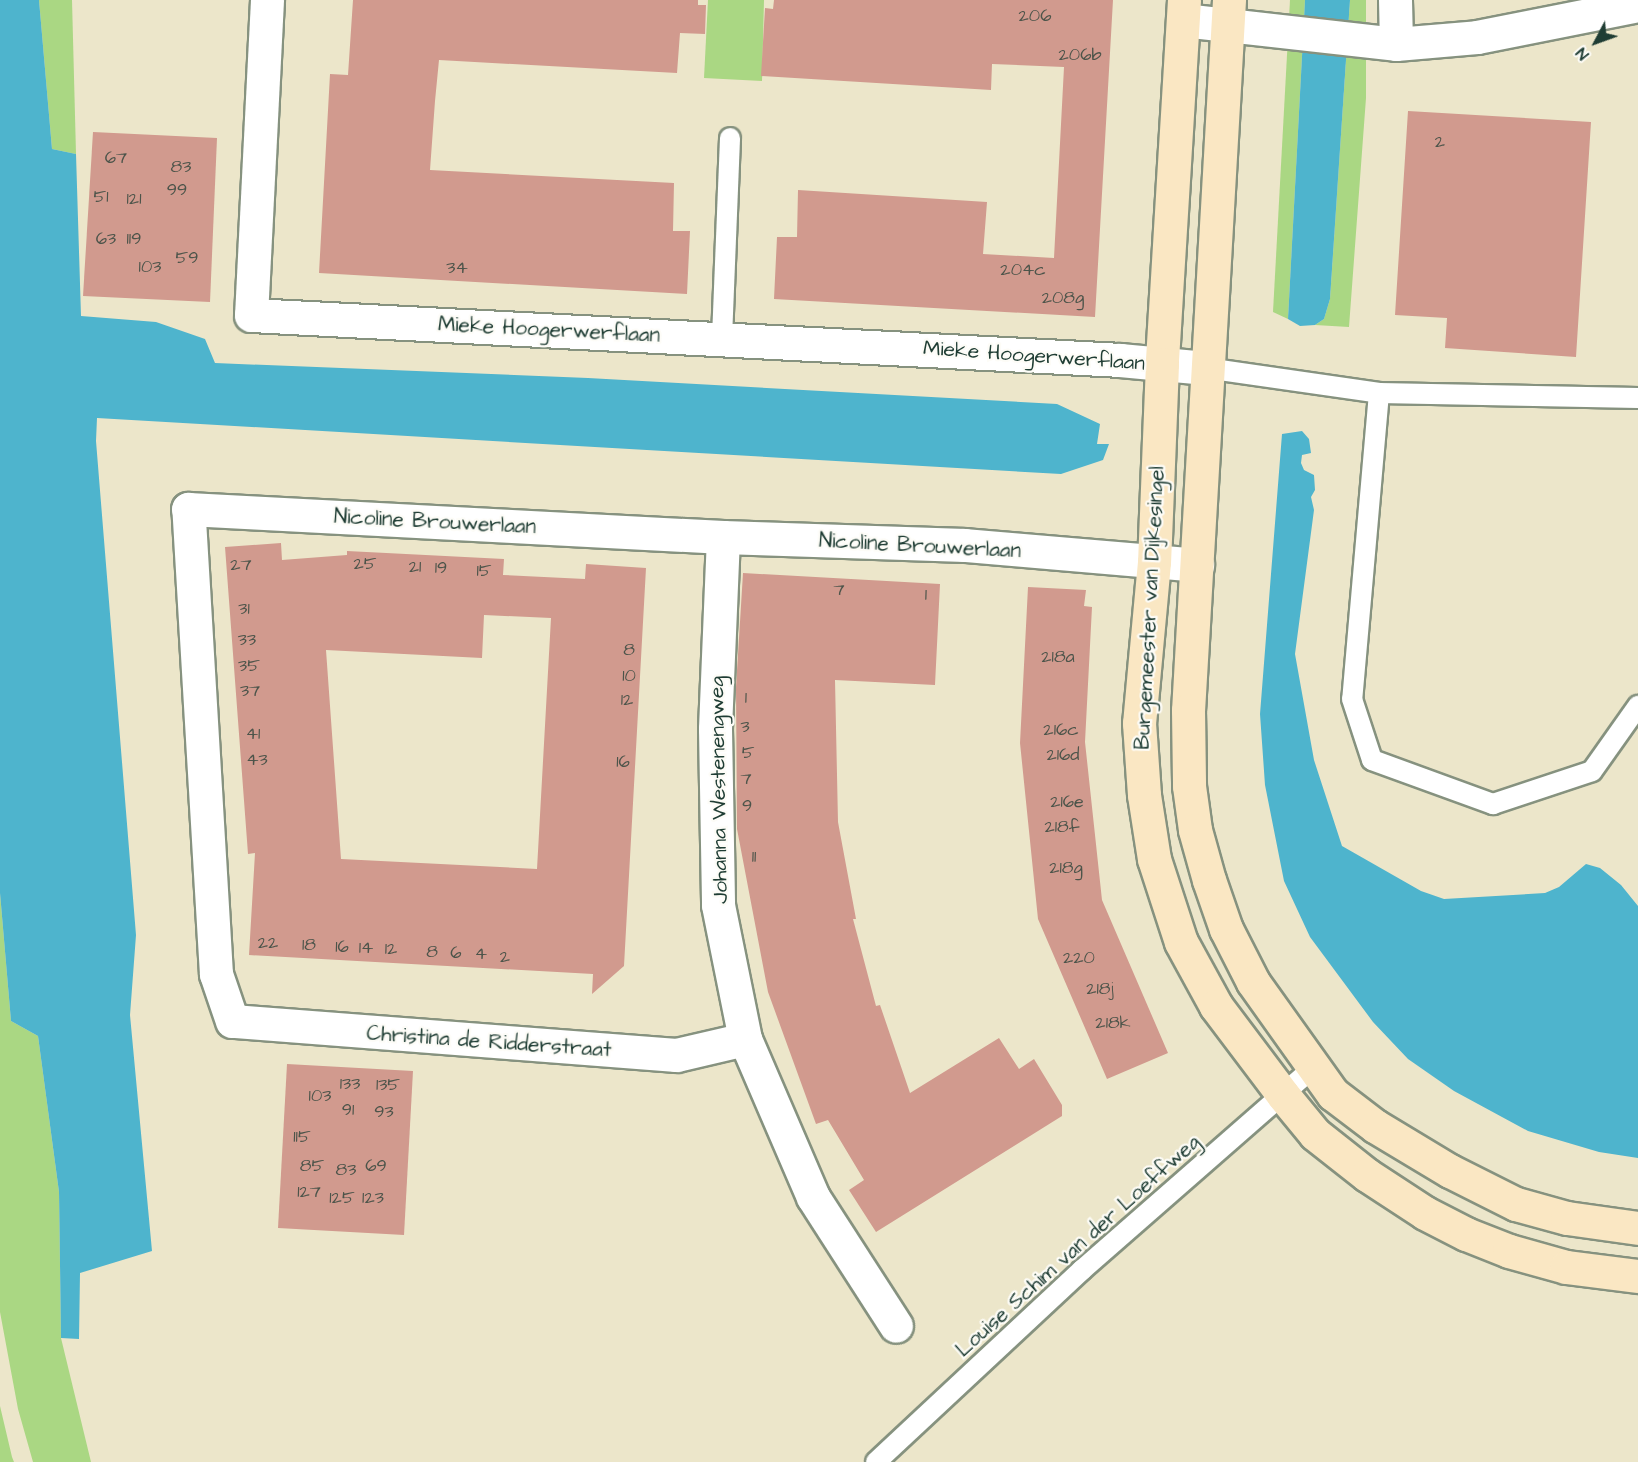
<!DOCTYPE html>
<style>
body{margin:0}
#map{position:relative;width:1638px;height:1462px;overflow:hidden;background:#ece6ca;font-family:"Architects Daughter",sans-serif}
div>[style]{position:absolute}
.green>*{inset:0;background:#aad783}
.water>*{inset:0;background:#4eb4cd}
.building>*{inset:0;background:#d19a8e}
.roads{filter:drop-shadow(2px 0 #86927f) drop-shadow(-2px 0 #86927f) drop-shadow(0 2px #86927f) drop-shadow(0 -2px #86927f)}
.lane>*{height:20px;margin:-10px;padding:0 10px;transform-origin:10px;border-radius:10px;background:#fff}
.street>*{height:33px;margin:-16.5px;padding:0 16.5px;transform-origin:16.5px;border-radius:16.5px;background:#fff}
.secondary>*{height:33px;margin:-16.5px;padding:0 16.5px;transform-origin:16.5px;border-radius:16.5px;background:#fae7c3}
span{translate:-50% -50%;white-space:nowrap;text-align:center;line-height:1.15;-webkit-text-stroke:4.5px #fdfcf7;paint-order:stroke}
.number-label{font-size:18px;color:#4c544a}
.number-label span{-webkit-text-stroke-width:0}
.street-label{font-size:21px;color:#1f3d34}
.north{position:absolute;left:1566px;top:12px;width:60px;height:60px;-webkit-text-stroke:4px #fdfcf7;paint-order:stroke;rotate:229deg;font-size:16px;font-weight:700;line-height:24px;text-align:center;color:#1f3d34}
.north::after{content:'';display:block;margin:auto;width:21px;height:27px;background:#1f3d34;clip-path:polygon(50% 0,100% 100%,50% 72%,0 100%)}
</style>
<div id="map">
<div class="green">
<i style="clip-path:polygon(39px 0,72px 0,76px 154px,52px 149px)"></i>
<i style="clip-path:polygon(708px 0,764px 0,762px 81px,704px 78px)"></i>
<i style="clip-path:polygon(1290px 0,1305px 0,1288px 319px,1273px 312px)"></i>
<i style="clip-path:polygon(1350px 0,1366px 0,1366px 98px,1349px 327px,1315px 325px,1324px 319px,1330px 299px)"></i>
<i style="clip-path:polygon(0 893px,11px 1021px,38px 1036px,59px 1192px,61px 1338px,91px 1462px,33px 1462px,18px 1409px,0 1312px)"></i>
<i style="clip-path:polygon(0 1406px,12px 1457px,14px 1462px,0 1462px)"></i>
</div>
<div class="water">
<i style="clip-path:polygon(0 0,39px 0,52px 149px,76px 154px,81px 316px,156px 322px,205px 339px,215px 363px,588px 378px,1057px 404px,1100px 424px,1097px 444px,1109px 444px,1103px 460px,1061px 474px,97px 418px,96px 441px,136px 935px,130px 1015px,152px 1251px,80px 1273px,79px 1339px,61px 1338px,59px 1192px,38px 1036px,11px 1021px,0 893px)"></i>
<i style="clip-path:polygon(1305px 0,1350px 0,1330px 299px,1324px 319px,1315px 325px,1300px 326px,1288px 319px)"></i>
<i style="clip-path:polygon(1302px 431px,1309px 439px,1311px 453px,1302px 455px,1301px 463px,1304px 470px,1314px 475px,1315px 490px,1311px 497px,1314px 510px,1295px 654px,1314px 760px,1342px 846px,1421px 891px,1444px 899px,1545px 893px,1559px 887px,1586px 864px,1600px 868px,1621px 885px,1638px 906px,1638px 1158px,1599px 1152px,1528px 1131px,1454px 1091px,1408px 1059px,1373px 1022px,1310px 937px,1284px 881px,1265px 785px,1260px 714px,1282px 434px)"></i>
</div>
<div class="building">
<i style="clip-path:polygon(353px 0,698px 0,698px 5px,706px 5px,705px 34px,680px 33px,677px 73px,439px 60px,435px 101px,430px 170px,674px 183px,673px 231px,690px 231px,687px 294px,319px 273px,330px 74px,348px 75px)"></i>
<i style="clip-path:polygon(774px 0,1113px 0,1095px 317px,774px 299px,777px 237px,797px 237px,798px 190px,987px 202px,983px 254px,1054px 258px,1064px 67px,992px 64px,991px 90px,761px 76px,765px 8px,773px 9px)"></i>
<i style="clip-path:polygon(1408px 111px,1591px 122px,1576px 357px,1445px 348px,1447px 318px,1395px 315px)"></i>
<i style="clip-path:polygon(93px 132px,217px 138px,210px 302px,83px 296px)"></i>
<i style="clip-path:polygon(evenodd,281px 543px,282px 560px,347px 555px,347px 551px,504px 559px,503px 575px,585px 579px,586px 564px,646px 568px,624px 966px,592px 994px,593px 974px,249px 955px,255px 853px,248px 854px,225px 547px,281px 543px,484px 615px,551px 618px,537px 869px,341px 859px,326px 650px,482px 658px,484px 615px)"></i>
<i style="clip-path:polygon(743px 573px,940px 584px,935px 685px,835px 680px,838px 822px,856px 919px,853px 919px,876px 1006px,880px 1005px,910px 1093px,999px 1038px,1019px 1069px,1034px 1059px,1062px 1105px,1062px 1116px,876px 1232px,849px 1190px,864px 1180px,828px 1120px,816px 1124px,768px 992px,737px 829px,736px 687px)"></i>
<i style="clip-path:polygon(1028px 587px,1086px 590px,1084px 606px,1092px 607px,1085px 742px,1102px 900px,1168px 1053px,1107px 1079px,1038px 919px,1020px 743px)"></i>
<i style="clip-path:polygon(287px 1064px,413px 1071px,404px 1235px,278px 1228px)"></i>
</div>
<div class="roads">
<div class="lane">
<i style="left:722px;top:338px;width:200px;rotate:-87.7deg"></i>
<i style="left:1206px;top:368px;width:175px;rotate:8.2deg"></i>
<i style="left:1379px;top:393px;width:259px;rotate:1.1deg"></i>
<i style="left:1379px;top:393px;width:307px;rotate:95deg"></i>
<i style="left:1352px;top:699px;width:64px;rotate:71.8deg"></i>
<i style="left:1372px;top:760px;width:129px;rotate:20deg"></i>
<i style="left:1493px;top:804px;width:104px;rotate:-18.4deg"></i>
<i style="left:1592px;top:771px;width:80px;rotate:-54.7deg"></i>
<i style="left:876px;top:1462px;width:282px;rotate:-43deg"></i>
<i style="left:1082px;top:1270px;width:307px;rotate:-41.2deg"></i>
</div>
<div class="street">
<i style="left:267px;top:0;width:315px;rotate:92.9deg"></i>
<i style="left:251px;top:315px;width:870px;rotate:2.96deg"></i>
<i style="left:1120px;top:360px;width:86px;rotate:5.3deg"></i>
<i style="left:1395px;top:0;width:44px;rotate:88.7deg"></i>
<i style="left:1183px;top:20px;width:214px;rotate:6.4deg"></i>
<i style="left:1396px;top:44px;width:81px;rotate:-4.9deg"></i>
<i style="left:1477px;top:37px;width:164px;rotate:-11.2deg"></i>
<i style="left:723px;top:537px;width:192px;rotate:92.4deg"></i>
<i style="left:715px;top:729px;width:176px;rotate:89deg"></i>
<i style="left:718px;top:905px;width:137px;rotate:78.6deg"></i>
<i style="left:745px;top:1039px;width:172px;rotate:66.7deg"></i>
<i style="left:813px;top:1197px;width:153px;rotate:57.2deg"></i>
<i style="left:745px;top:1039px;width:71px;rotate:166.9deg"></i>
<i style="left:676px;top:1055px;width:445px;rotate:-175.6deg"></i>
<i style="left:232px;top:1021px;width:50px;rotate:-108.8deg"></i>
<i style="left:216px;top:974px;width:466px;rotate:-93.4deg"></i>
<i style="left:188px;top:509px;width:536px;rotate:3deg"></i>
<i style="left:723px;top:537px;width:242px;rotate:1.9deg"></i>
<i style="left:965px;top:545px;width:233px;rotate:4.9deg"></i>
</div>
<div class="secondary">
<i style="left:1184px;top:0;width:365px;rotate:93.5deg"></i>
<i style="left:1162px;top:364px;width:198px;rotate:92.3deg"></i>
<i style="left:1154px;top:562px;width:162px;rotate:95.3deg"></i>
<i style="left:1139px;top:723px;width:72px;rotate:86deg"></i>
<i style="left:1144px;top:795px;width:65px;rotate:81.1deg"></i>
<i style="left:1154px;top:859px;width:87px;rotate:72deg"></i>
<i style="left:1181px;top:942px;width:73px;rotate:61.3deg"></i>
<i style="left:1216px;top:1006px;width:111px;rotate:53deg"></i>
<i style="left:1283px;top:1095px;width:50px;rotate:50.6deg"></i>
<i style="left:1315px;top:1134px;width:66px;rotate:38.3deg"></i>
<i style="left:1367px;top:1175px;width:69px;rotate:33.2deg"></i>
<i style="left:1425px;top:1213px;width:46px;rotate:27.1deg"></i>
<i style="left:1466px;top:1234px;width:46px;rotate:21.6deg"></i>
<i style="left:1509px;top:1251px;width:59px;rotate:15.7deg"></i>
<i style="left:1566px;top:1267px;width:73px;rotate:7.1deg"></i>
<i style="left:1229px;top:0;width:711px;rotate:93.3deg"></i>
<i style="left:1188px;top:710px;width:76px;rotate:89.2deg"></i>
<i style="left:1189px;top:786px;width:44px;rotate:82.2deg"></i>
<i style="left:1195px;top:830px;width:52px;rotate:74.4deg"></i>
<i style="left:1209px;top:880px;width:52px;rotate:70.9deg"></i>
<i style="left:1226px;top:929px;width:59px;rotate:63deg"></i>
<i style="left:1253px;top:982px;width:138px;rotate:54.5deg"></i>
<i style="left:1333px;top:1094px;width:53px;rotate:37.3deg"></i>
<i style="left:1375px;top:1126px;width:87px;rotate:31deg"></i>
<i style="left:1450px;top:1171px;width:74px;rotate:26.6deg"></i>
<i style="left:1516px;top:1204px;width:53px;rotate:15.4deg"></i>
<i style="left:1567px;top:1218px;width:72px;rotate:8deg"></i>
</div>
</div>
<div class="number-label">
<span style="left:1035px;top:16px">206</span>
<span style="left:1080px;top:55px">206b</span>
<span style="left:1440px;top:142px">2</span>
<span style="left:116px;top:158px">67</span>
<span style="left:181px;top:167px">83</span>
<span style="left:177px;top:190px">99</span>
<span style="left:101px;top:197px">51</span>
<span style="left:134px;top:199px">121</span>
<span style="left:106px;top:239px">63</span>
<span style="left:134px;top:239px">119</span>
<span style="left:187px;top:258px">59</span>
<span style="left:150px;top:267px">103</span>
<span style="left:457px;top:268px">34</span>
<span style="left:1023px;top:270px">204c</span>
<span style="left:1063px;top:298px">208g</span>
<span style="left:365px;top:564px">25</span>
<span style="left:241px;top:565px">27</span>
<span style="left:415px;top:567px">21</span>
<span style="left:441px;top:568px">19</span>
<span style="left:484px;top:571px">15</span>
<span style="left:839px;top:590px">7</span>
<span style="left:926px;top:595px">1</span>
<span style="left:244px;top:609px">31</span>
<span style="left:247px;top:640px">33</span>
<span style="left:629px;top:650px">8</span>
<span style="left:1058px;top:657px">218a</span>
<span style="left:249px;top:666px">35</span>
<span style="left:629px;top:676px">10</span>
<span style="left:250px;top:691px">37</span>
<span style="left:746px;top:698px">1</span>
<span style="left:627px;top:700px">12</span>
<span style="left:745px;top:727px">3</span>
<span style="left:1061px;top:730px">216c</span>
<span style="left:253px;top:734px">41</span>
<span style="left:748px;top:753px">5</span>
<span style="left:1063px;top:755px">216d</span>
<span style="left:257px;top:760px">43</span>
<span style="left:623px;top:762px">16</span>
<span style="left:746px;top:779px">7</span>
<span style="left:1067px;top:802px">216e</span>
<span style="left:747px;top:806px">9</span>
<span style="left:1062px;top:827px">218f</span>
<span style="left:754px;top:857px">11</span>
<span style="left:1066px;top:868px">218g</span>
<span style="left:268px;top:943px">22</span>
<span style="left:309px;top:945px">18</span>
<span style="left:342px;top:947px">16</span>
<span style="left:366px;top:948px">14</span>
<span style="left:391px;top:949px">12</span>
<span style="left:432px;top:952px">8</span>
<span style="left:456px;top:953px">6</span>
<span style="left:481px;top:954px">4</span>
<span style="left:505px;top:957px">2</span>
<span style="left:1079px;top:958px">220</span>
<span style="left:1100px;top:989px">218j</span>
<span style="left:1113px;top:1023px">218k</span>
<span style="left:350px;top:1084px">133</span>
<span style="left:388px;top:1085px">135</span>
<span style="left:320px;top:1096px">103</span>
<span style="left:348px;top:1110px">91</span>
<span style="left:384px;top:1112px">93</span>
<span style="left:302px;top:1137px">115</span>
<span style="left:312px;top:1166px">85</span>
<span style="left:376px;top:1166px">69</span>
<span style="left:346px;top:1170px">83</span>
<span style="left:309px;top:1192px">127</span>
<span style="left:342px;top:1198px">125</span>
<span style="left:373px;top:1198px">123</span>
</div>
<div class="street-label">
<span style="left:549px;top:330px;rotate:3deg">Mieke Hoogerwerflaan</span>
<span style="left:1034px;top:356px;rotate:4deg">Mieke Hoogerwerflaan</span>
<span style="left:435px;top:522px;rotate:3deg">Nicoline Brouwerlaan</span>
<span style="left:920px;top:546px;rotate:3deg">Nicoline Brouwerlaan</span>
<span style="left:1150px;top:608px;rotate:-87deg">Burgemeester van Dijkesingel</span>
<span style="left:719px;top:790px;rotate:-91deg">Johanna Westenengweg</span>
<span style="left:489px;top:1042px;rotate:4deg">Christina de Ridderstraat</span>
<span style="left:1078px;top:1246px;rotate:-42deg">Louise Schim van der Loeffweg</span>
</div>
<div class="north">N</div>
</div>
